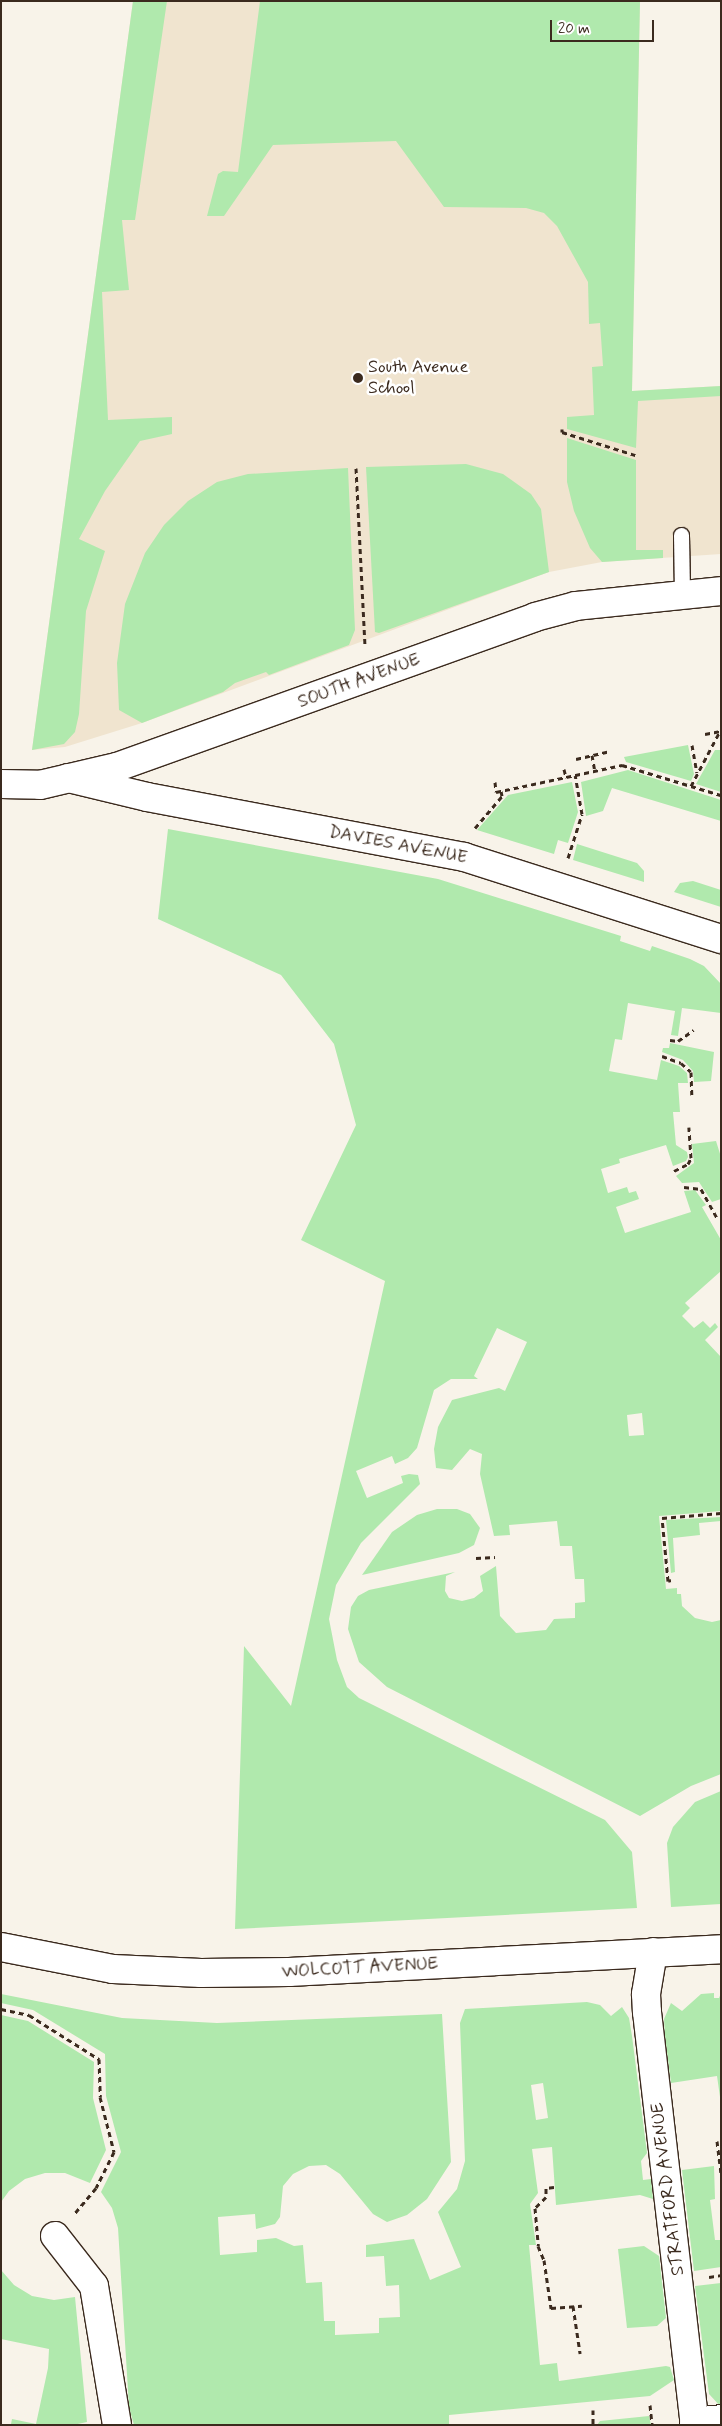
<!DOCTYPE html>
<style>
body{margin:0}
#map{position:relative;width:722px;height:2426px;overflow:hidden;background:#f8f3e9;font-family:Mynerve,sans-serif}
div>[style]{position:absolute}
.built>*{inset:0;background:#f0e4cf}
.green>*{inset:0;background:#b0e9ad}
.path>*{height:3px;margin-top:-1.5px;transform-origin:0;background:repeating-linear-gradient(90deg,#3b2a1e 0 5px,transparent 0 9px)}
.roads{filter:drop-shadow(1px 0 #3b2a1e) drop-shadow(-1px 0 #3b2a1e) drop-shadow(0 1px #3b2a1e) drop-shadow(0 -1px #3b2a1e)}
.service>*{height:15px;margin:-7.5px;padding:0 7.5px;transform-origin:7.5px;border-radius:7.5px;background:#fff}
.minor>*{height:28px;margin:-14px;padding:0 14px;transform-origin:14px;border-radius:14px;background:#fff}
.tertiary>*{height:28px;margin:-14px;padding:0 14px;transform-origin:14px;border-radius:14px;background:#fff}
.secondary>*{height:28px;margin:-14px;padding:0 14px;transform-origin:14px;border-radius:14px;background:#fff}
.dots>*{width:14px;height:14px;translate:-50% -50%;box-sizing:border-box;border:2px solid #fff;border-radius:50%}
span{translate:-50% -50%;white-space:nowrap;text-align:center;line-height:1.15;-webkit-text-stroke:5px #fff;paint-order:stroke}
.poi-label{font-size:18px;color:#3b2a1e}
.left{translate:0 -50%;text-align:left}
.street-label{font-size:18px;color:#3b2a1e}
.frame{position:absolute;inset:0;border:2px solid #3b2a1e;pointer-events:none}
.scale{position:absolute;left:550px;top:20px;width:104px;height:22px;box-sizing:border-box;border:2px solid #3b2a1e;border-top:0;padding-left:6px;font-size:15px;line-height:18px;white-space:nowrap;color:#3b2a1e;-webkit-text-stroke:4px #fff;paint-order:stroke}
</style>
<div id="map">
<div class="built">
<i style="clip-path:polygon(133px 1px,640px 1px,632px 391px,721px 386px,721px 554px,602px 562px,549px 572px,142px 723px,65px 747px,32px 750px)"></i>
</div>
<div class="green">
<i style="clip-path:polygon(133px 1px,167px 1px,135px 220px,122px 220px,129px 290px,102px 292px,108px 420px,172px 417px,172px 434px,140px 441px,105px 491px,79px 539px,105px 551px,86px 611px,79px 714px,75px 732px,64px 744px,32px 750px)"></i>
<i style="clip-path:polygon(260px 1px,640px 1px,632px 391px,721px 386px,721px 396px,638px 401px,636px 448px,567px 429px,567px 417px,594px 415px,592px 367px,603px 366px,600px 323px,589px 324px,588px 282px,557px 226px,544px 213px,526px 208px,444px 207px,396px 141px,273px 145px,224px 216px,207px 216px,218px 174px,223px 171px,238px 172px)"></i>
<i style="clip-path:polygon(567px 438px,636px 460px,636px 550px,663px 550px,663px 558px,602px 562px,590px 548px,574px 511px,567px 482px)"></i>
<i style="clip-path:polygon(466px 464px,503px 474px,531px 494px,541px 509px,549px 572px,379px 633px,375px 632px,366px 467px)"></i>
<i style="clip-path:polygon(348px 468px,355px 630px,349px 645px,269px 675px,266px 672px,235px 683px,223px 692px,142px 723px,119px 710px,117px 663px,125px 604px,145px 553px,164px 525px,188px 501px,217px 482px,248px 474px)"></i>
<i style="clip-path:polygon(688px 745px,694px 774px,691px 781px,626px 762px,624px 757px)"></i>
<i style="clip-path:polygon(715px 750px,721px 750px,721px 792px,696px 784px)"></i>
<i style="clip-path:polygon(628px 770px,721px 800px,721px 821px,612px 788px,603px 811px,586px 816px,581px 782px)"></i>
<i style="clip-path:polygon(572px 782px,578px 812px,568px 843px,558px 840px,554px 854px,477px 830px,508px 795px)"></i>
<i style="clip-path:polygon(evenodd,168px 829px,438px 879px,621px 936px,620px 941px,650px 951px,652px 946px,690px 959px,704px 966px,721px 984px,721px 1013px,682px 1008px,678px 1036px,671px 1035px,675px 1011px,628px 1003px,622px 1040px,615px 1039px,609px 1071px,657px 1080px,661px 1060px,679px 1066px,687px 1073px,688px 1083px,678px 1083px,680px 1112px,673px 1112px,676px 1145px,687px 1152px,688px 1157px,686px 1161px,673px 1166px,666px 1145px,619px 1159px,620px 1163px,601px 1169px,608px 1193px,627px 1187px,629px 1193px,636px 1191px,639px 1199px,616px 1207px,625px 1233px,691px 1212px,684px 1191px,695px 1190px,706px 1205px,702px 1207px,721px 1240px,721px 1271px,685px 1303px,690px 1308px,682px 1316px,694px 1328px,703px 1321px,710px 1328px,715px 1323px,718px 1327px,705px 1340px,721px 1357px,721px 1511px,659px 1516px,666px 1589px,677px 1588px,677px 1594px,681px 1594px,682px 1606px,695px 1618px,712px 1622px,721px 1620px,721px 1774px,691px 1786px,640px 1816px,387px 1687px,359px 1662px,348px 1629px,351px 1607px,358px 1596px,369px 1590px,455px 1572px,446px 1576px,445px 1591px,449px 1598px,462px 1601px,474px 1598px,483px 1591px,480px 1576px,496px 1566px,500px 1616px,516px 1633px,546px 1630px,554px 1619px,575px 1618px,575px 1603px,585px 1602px,584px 1579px,575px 1579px,572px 1546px,560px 1546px,557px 1521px,509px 1525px,510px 1535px,494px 1536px,480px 1474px,482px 1454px,470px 1449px,452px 1470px,436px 1468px,434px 1449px,438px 1427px,452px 1400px,499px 1388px,505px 1391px,527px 1342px,497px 1328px,474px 1376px,478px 1379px,451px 1379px,434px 1390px,417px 1448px,408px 1458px,395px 1464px,392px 1456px,356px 1471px,367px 1498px,403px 1483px,401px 1476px,409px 1474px,418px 1475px,420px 1484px,361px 1543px,336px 1585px,329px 1619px,337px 1660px,347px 1687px,359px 1698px,605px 1820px,632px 1852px,637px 1908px,235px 1929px,244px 1646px,291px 1706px,385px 1281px,301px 1240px,356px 1125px,334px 1044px,281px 975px,158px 919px,168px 829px,642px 1413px,644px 1435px,629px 1436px,627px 1415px,642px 1413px)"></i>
<i style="clip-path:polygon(577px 844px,637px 863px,644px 871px,644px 882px,573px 860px)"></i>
<i style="clip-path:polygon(693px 881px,721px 890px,721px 907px,674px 892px,680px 883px)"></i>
<i style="clip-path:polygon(670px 1043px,714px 1052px,711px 1081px,694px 1082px,693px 1071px,683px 1060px,662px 1052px,663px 1048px,669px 1048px)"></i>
<i style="clip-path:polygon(716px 1141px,721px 1157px,721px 1199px,712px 1202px,699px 1182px,682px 1183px,676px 1176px,694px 1163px,692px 1144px)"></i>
<i style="clip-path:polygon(437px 1509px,457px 1509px,470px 1514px,480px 1528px,474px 1545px,459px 1553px,362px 1575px,392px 1532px,417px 1515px)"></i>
<i style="clip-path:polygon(721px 1517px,721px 1521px,699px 1523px,700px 1535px,673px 1538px,675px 1572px,671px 1573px,666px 1520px)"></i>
<i style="clip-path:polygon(721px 1791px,721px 1904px,671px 1907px,667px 1843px,673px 1827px,695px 1802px)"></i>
<i style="clip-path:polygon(714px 1993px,714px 1998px,719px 1998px,721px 1993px,721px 2104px,717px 2076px,671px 2083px,665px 2036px,664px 2019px,671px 2003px,682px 2011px,701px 1994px)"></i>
<i style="clip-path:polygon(evenodd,1px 1994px,122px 2018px,217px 2023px,442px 2014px,451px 2162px,427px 2199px,407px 2215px,387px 2222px,373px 2214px,340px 2174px,326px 2165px,309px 2166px,293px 2174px,283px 2186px,280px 2217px,275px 2224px,256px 2229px,255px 2214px,218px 2217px,220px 2255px,257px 2252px,257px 2240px,276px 2238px,294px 2246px,303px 2245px,306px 2283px,322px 2282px,324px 2321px,335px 2321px,335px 2335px,379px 2333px,379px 2318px,400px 2317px,399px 2285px,386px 2286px,384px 2256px,366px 2257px,366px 2245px,414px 2239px,430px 2280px,461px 2267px,438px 2212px,457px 2189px,465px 2161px,460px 2023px,465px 2009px,587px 2002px,600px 2005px,611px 2016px,622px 2007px,629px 2018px,632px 2036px,647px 2153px,641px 2161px,643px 2180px,651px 2179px,653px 2199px,640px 2195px,556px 2205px,552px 2147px,532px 2149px,538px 2193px,530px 2204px,536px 2245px,529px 2245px,540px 2365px,557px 2363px,559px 2381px,666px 2366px,670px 2367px,674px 2380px,650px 2396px,449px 2415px,449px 2425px,134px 2425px,129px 2407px,118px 2228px,112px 2208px,101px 2192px,121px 2152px,106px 2096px,105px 2054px,33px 2010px,1px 2003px,1px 1994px,543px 2083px,548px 2118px,536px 2120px,531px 2085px,543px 2083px)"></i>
<i style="clip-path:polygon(1px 2015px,28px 2021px,94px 2062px,93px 2098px,106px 2150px,90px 2183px,65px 2173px,45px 2173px,25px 2179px,9px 2191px,1px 2202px)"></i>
<i style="clip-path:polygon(714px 2166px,715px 2199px,710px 2200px,715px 2240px,721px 2240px,721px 2267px,694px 2271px,682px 2170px)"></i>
<i style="clip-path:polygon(644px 2246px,659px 2256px,666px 2318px,657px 2326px,627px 2328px,618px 2249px)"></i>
<i style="clip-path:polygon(1px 2270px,14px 2285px,32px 2296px,54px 2300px,75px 2297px,87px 2422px,73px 2425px,4px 2425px,11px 2424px,12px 2419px,36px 2424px,48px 2368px,49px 2349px,1px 2339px)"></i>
<i style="clip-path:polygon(721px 2283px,721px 2407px,709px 2394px,695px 2286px)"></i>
<i style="clip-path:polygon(649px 2416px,651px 2425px,597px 2425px,600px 2421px)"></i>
</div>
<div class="path">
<i style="left:562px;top:429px;width:3px;rotate:90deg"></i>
<i style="left:562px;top:432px;width:77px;rotate:17.5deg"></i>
<i style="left:356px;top:468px;width:176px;rotate:87.1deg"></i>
<i style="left:705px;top:734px;width:16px;rotate:-11deg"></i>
<i style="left:692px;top:745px;width:28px;rotate:80deg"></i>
<i style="left:592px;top:755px;width:17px;rotate:80deg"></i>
<i style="left:576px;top:759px;width:32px;rotate:-13deg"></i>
<i style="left:564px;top:769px;width:9px;rotate:77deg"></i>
<i style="left:495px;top:782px;width:10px;rotate:84deg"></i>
<i style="left:496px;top:792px;width:129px;rotate:-12.1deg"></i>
<i style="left:622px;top:765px;width:103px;rotate:16.9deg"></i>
<i style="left:691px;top:786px;width:62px;rotate:-62.2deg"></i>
<i style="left:475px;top:828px;width:42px;rotate:-49.8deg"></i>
<i style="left:502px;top:796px;width:5px;rotate:-101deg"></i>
<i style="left:568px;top:858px;width:46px;rotate:-72.3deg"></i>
<i style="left:582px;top:814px;width:39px;rotate:-100deg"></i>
<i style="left:670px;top:1040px;width:8px;rotate:7deg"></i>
<i style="left:678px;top:1041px;width:19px;rotate:-35deg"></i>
<i style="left:662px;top:1056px;width:20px;rotate:20deg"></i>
<i style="left:681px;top:1063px;width:13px;rotate:42deg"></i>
<i style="left:691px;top:1072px;width:23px;rotate:88deg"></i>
<i style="left:674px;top:1171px;width:16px;rotate:-27deg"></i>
<i style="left:688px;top:1164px;width:7px;rotate:-63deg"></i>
<i style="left:691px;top:1158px;width:31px;rotate:-94deg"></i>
<i style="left:684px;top:1187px;width:17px;rotate:7deg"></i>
<i style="left:701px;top:1189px;width:33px;rotate:61deg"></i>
<i style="left:476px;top:1558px;width:19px;rotate:-3deg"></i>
<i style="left:671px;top:1580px;width:3px;rotate:162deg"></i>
<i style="left:668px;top:1581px;width:63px;rotate:-95.4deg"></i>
<i style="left:662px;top:1518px;width:59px;rotate:-4.8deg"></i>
<i style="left:1px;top:2009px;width:29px;rotate:12deg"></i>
<i style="left:29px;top:2015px;width:83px;rotate:32.2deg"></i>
<i style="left:99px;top:2059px;width:38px;rotate:88deg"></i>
<i style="left:100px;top:2097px;width:57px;rotate:75.7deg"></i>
<i style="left:114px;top:2152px;width:40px;rotate:116.6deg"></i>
<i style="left:96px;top:2188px;width:33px;rotate:130deg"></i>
<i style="left:717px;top:2141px;width:32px;rotate:83deg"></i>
<i style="left:554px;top:2187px;width:8px;rotate:173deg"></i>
<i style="left:546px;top:2188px;width:9px;rotate:90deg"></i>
<i style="left:546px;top:2197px;width:16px;rotate:135deg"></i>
<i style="left:535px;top:2208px;width:38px;rotate:85deg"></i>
<i style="left:538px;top:2246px;width:15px;rotate:67deg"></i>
<i style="left:544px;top:2260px;width:49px;rotate:81.7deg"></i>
<i style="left:551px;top:2308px;width:31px;rotate:-4deg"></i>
<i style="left:709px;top:2277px;width:12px;rotate:-9deg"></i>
<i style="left:573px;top:2306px;width:48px;rotate:81.5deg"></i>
<i style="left:650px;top:2405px;width:20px;rotate:84deg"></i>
<i style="left:593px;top:2410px;width:15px;rotate:90deg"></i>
</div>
<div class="roads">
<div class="service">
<i style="left:681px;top:535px;width:59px;rotate:89deg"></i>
</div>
<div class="minor">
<i style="left:68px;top:778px;width:81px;rotate:13.5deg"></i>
<i style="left:147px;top:797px;width:323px;rotate:10.7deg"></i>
<i style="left:464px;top:857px;width:270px;rotate:17.7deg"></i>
<i style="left:653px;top:1952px;width:43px;rotate:99.5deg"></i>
<i style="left:646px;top:1994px;width:18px;rotate:87deg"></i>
<i style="left:647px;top:2012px;width:416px;rotate:83.4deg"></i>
<i style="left:55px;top:2236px;width:63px;rotate:52deg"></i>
<i style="left:94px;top:2286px;width:141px;rotate:80.6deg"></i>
<i style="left:694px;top:2422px;width:27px;rotate:-6deg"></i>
</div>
<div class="tertiary">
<i style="left:1px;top:784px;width:39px;rotate:1deg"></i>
<i style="left:40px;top:785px;width:79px;rotate:-13.2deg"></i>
<i style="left:117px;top:767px;width:444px;rotate:-19.7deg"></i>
<i style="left:535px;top:617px;width:42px;rotate:-15deg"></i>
<i style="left:576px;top:606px;width:146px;rotate:-5.9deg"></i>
</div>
<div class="secondary">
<i style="left:1px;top:1947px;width:114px;rotate:11.1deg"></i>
<i style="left:113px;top:1969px;width:88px;rotate:2.6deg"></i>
<i style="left:201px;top:1973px;width:88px;rotate:-0.7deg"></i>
<i style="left:289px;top:1972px;width:433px;rotate:-3deg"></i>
</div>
</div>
<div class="dots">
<i style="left:358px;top:378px;background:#3b2a1e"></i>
</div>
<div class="poi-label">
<span class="left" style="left:368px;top:378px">South Avenue<br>School</span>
</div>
<div class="street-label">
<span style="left:359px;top:681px;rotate:-20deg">SOUTH AVENUE</span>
<span style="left:398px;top:845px;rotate:11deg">DAVIES AVENUE</span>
<span style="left:360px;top:1968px;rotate:-3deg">WOLCOTT AVENUE</span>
<span style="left:668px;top:2189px;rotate:-97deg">STRATFORD AVENUE</span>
</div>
<div class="frame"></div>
<div class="scale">20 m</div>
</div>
